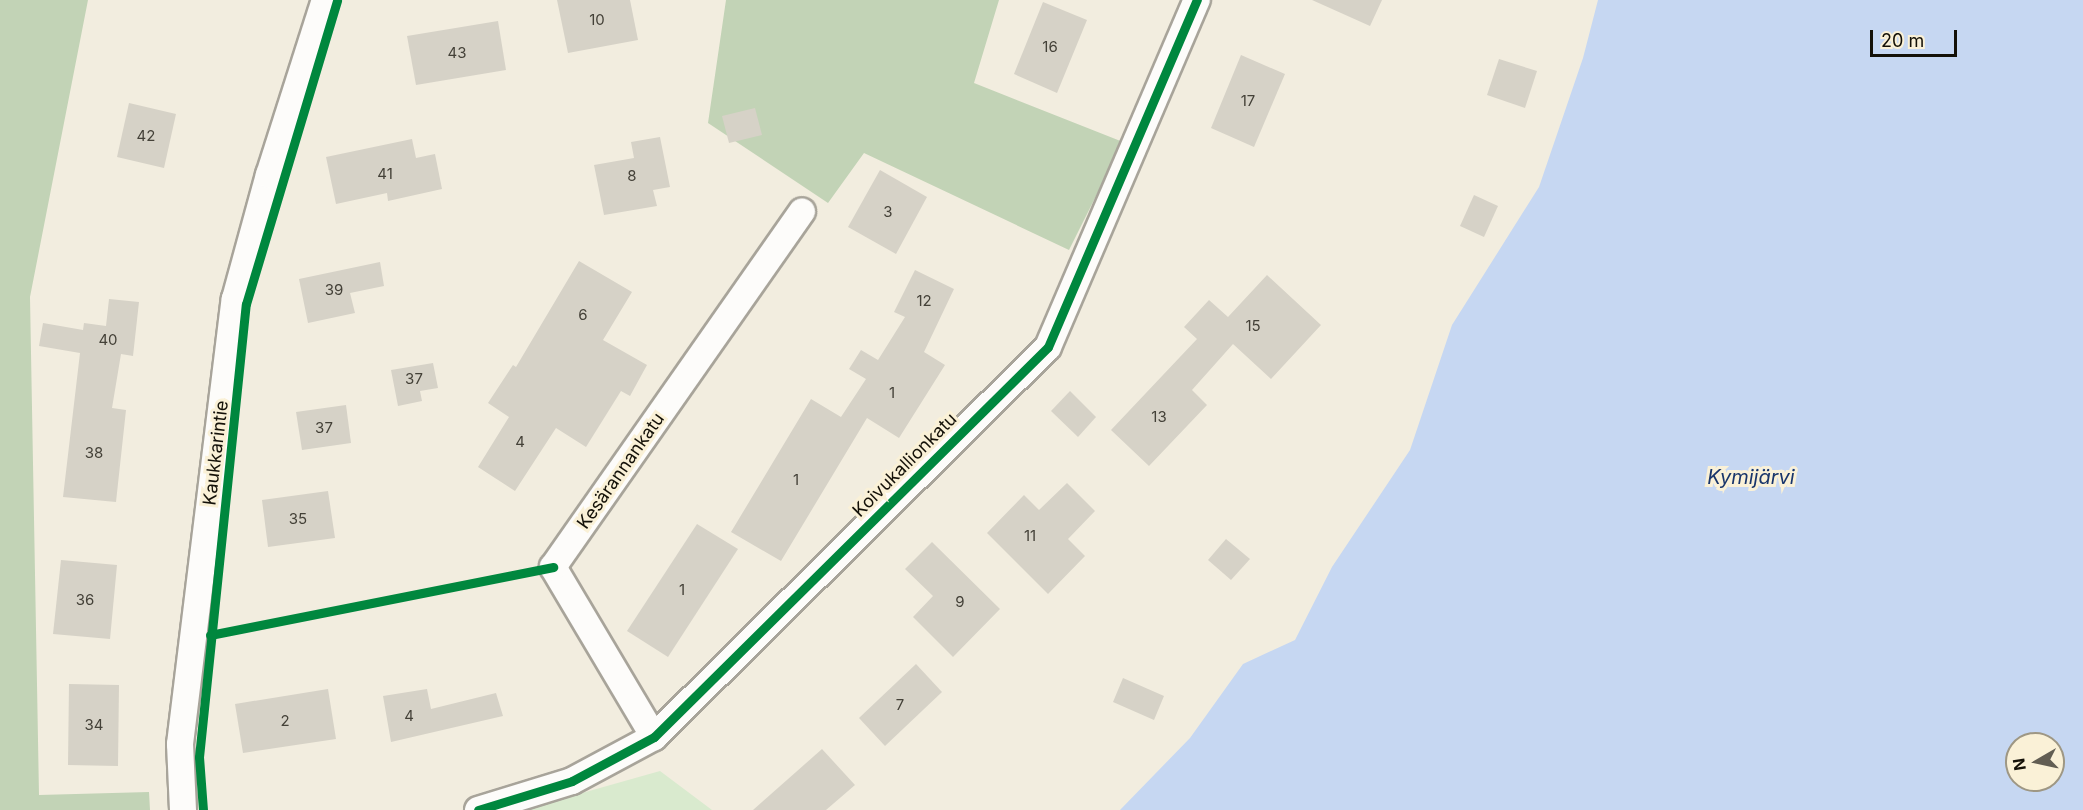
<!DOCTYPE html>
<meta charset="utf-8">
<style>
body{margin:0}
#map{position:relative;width:2083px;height:810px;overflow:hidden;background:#f2eddf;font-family:Inter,sans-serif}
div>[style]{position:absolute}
.green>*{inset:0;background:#d9eace}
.forest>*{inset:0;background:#c2d3b6}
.water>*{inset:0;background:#c6d7f2}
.building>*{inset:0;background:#d6d2c7}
.roads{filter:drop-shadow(2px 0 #a8a49a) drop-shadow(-2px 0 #a8a49a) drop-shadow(0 2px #a8a49a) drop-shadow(0 -2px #a8a49a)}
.street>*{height:26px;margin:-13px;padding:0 13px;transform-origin:13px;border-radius:13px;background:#fdfcfa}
.cycleway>*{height:9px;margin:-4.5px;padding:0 4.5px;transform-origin:4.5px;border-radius:4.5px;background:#00873e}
span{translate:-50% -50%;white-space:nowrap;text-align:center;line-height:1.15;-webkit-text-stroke:6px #faf1d7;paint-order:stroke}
.number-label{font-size:15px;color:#444138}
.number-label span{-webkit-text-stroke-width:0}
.street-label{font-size:18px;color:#141108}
.water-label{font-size:20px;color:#18356b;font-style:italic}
.north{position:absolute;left:2005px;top:732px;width:60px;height:60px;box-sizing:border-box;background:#faf1d7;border:2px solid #9e9784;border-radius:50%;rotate:261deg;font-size:16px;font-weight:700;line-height:24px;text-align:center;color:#141108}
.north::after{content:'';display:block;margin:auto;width:21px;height:27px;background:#625e53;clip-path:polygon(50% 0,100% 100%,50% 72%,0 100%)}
.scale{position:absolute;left:1870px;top:30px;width:87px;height:27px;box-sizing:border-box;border:3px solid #141108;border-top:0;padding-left:8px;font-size:18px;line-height:21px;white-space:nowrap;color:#141108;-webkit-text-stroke:4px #faf1d7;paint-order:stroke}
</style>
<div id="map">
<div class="green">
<i style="clip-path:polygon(660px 771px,712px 810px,522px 810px)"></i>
</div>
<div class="forest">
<i style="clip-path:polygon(0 0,88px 0,30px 297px,39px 795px,149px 792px,150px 810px,0 810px)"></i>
<i style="clip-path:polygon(726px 0,999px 0,974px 83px,1123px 142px,1069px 250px,864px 153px,828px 203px,708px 123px)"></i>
</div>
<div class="water">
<i style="clip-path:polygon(evenodd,1598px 0,2083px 0,2083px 810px,1120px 810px,1190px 738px,1243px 664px,1295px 640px,1332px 567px,1410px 450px,1452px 325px,1539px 187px,1583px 58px,1598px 0,2017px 744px,2053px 744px,2053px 780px,2017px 780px,2017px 744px)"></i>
</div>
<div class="building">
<i style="clip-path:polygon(557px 0,630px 0,638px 40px,568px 53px)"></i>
<i style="clip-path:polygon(1312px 0,1382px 0,1370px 26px)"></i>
<i style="clip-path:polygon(1043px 2px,1087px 20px,1057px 93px,1014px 74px)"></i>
<i style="clip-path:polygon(498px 21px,506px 70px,416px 85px,407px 36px)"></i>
<i style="clip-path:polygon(1241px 55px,1285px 74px,1254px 147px,1211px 128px)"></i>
<i style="clip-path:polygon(1499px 59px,1537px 71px,1525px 108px,1487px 95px)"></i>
<i style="clip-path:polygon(129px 103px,176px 114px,164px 168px,117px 157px)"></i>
<i style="clip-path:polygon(755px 108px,762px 135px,729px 143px,722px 116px)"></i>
<i style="clip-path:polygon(660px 137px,670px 187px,653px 190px,657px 206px,604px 215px,594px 165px,634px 158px,631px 142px)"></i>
<i style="clip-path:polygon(412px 139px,416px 158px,435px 154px,442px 189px,388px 201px,387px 193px,336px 204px,326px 157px)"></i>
<i style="clip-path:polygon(880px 170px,927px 197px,896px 254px,848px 227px)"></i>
<i style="clip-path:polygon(1474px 195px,1498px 206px,1484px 237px,1460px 226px)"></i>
<i style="clip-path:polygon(579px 261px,632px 292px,603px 340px,647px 365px,630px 396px,621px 391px,586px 447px,556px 428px,515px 491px,478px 467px,509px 417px,488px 403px,513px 365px,516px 367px)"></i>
<i style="clip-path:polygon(380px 262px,384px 286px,350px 293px,355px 313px,308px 323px,299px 279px)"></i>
<i style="clip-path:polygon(915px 270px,954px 289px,924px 352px,945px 365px,899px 438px,867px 418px,781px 561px,731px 532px,811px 399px,841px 417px,866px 379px,849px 369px,861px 350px,878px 360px,905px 317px,894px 312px)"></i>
<i style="clip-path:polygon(1267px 275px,1321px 325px,1271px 379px,1233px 344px,1192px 390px,1207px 405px,1149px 466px,1111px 430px,1197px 339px,1184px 327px,1209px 300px,1228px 317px)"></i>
<i style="clip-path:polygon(109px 299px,139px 302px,133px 356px,121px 354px,112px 408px,126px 410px,116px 502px,63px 497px,80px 353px,39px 346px,43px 323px,83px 330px,84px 323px,106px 326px)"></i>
<i style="clip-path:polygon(433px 363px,438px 388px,420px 391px,422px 401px,398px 406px,391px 370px)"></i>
<i style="clip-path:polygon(1070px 391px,1096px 417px,1078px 437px,1051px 411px)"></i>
<i style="clip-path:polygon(346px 405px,351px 443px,302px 450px,296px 412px)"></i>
<i style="clip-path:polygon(1067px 483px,1095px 511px,1068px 539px,1085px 556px,1048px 594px,987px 533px,1024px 495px,1039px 510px)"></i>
<i style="clip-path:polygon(328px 491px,335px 538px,268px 547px,262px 500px)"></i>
<i style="clip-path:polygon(697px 524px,738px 549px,668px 657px,627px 631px)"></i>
<i style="clip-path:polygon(1226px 539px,1250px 559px,1231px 580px,1208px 560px)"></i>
<i style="clip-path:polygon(932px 542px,1000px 609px,953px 657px,913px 617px,933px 596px,905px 569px)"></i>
<i style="clip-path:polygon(61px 560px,117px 565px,110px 639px,53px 634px)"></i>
<i style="clip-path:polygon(916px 664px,942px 692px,885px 746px,859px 718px)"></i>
<i style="clip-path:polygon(1123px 678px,1164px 696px,1154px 720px,1113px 702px)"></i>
<i style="clip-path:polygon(69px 684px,119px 685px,118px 766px,68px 765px)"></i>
<i style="clip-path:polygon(328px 689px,336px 739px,243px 753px,235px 704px)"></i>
<i style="clip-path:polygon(427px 689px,431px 709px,496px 693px,503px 716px,391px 742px,383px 696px)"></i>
<i style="clip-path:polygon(822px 749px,855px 785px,826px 810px,753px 810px)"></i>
</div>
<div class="roads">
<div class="street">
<i style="left:654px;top:737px;width:198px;rotate:-120.7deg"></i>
<i style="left:553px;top:567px;width:434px;rotate:-55deg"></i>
<i style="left:183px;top:810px;width:66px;rotate:-92.6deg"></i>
<i style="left:180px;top:744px;width:448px;rotate:-83deg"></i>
<i style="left:235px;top:299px;width:129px;rotate:-74.7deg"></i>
<i style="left:269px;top:175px;width:184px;rotate:-72.3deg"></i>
<i style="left:478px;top:810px;width:98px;rotate:-17.1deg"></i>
<i style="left:572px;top:781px;width:93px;rotate:-28.2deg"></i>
<i style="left:654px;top:737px;width:554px;rotate:-44.71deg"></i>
<i style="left:1048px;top:347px;width:378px;rotate:-66.8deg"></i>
</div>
</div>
<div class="cycleway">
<i style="left:210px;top:635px;width:350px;rotate:-11.2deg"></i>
<i style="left:203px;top:810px;width:53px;rotate:-94.3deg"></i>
<i style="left:199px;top:757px;width:455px;rotate:-84.1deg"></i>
<i style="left:246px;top:304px;width:317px;rotate:-73.3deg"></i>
<i style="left:478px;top:810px;width:98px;rotate:-17.1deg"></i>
<i style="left:572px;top:781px;width:93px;rotate:-28.2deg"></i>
<i style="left:654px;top:737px;width:554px;rotate:-44.71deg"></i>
<i style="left:1048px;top:347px;width:378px;rotate:-66.8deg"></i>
</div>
<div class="number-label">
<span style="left:597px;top:20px">10</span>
<span style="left:1050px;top:47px">16</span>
<span style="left:457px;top:53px">43</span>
<span style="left:1248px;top:101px">17</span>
<span style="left:146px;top:136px">42</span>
<span style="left:385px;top:174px">41</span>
<span style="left:632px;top:176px">8</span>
<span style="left:888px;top:212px">3</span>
<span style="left:334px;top:290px">39</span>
<span style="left:924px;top:301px">12</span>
<span style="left:583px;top:315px">6</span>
<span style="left:1253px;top:326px">15</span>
<span style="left:108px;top:340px">40</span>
<span style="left:414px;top:379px">37</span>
<span style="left:892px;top:393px">1</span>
<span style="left:1159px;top:417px">13</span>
<span style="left:324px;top:428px">37</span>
<span style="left:520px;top:442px">4</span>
<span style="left:94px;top:453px">38</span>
<span style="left:796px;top:480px">1</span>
<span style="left:298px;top:519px">35</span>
<span style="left:1030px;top:536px">11</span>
<span style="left:682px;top:590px">1</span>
<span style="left:85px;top:600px">36</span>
<span style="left:960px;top:602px">9</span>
<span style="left:900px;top:705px">7</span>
<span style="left:409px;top:716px">4</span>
<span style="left:285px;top:721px">2</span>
<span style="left:94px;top:725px">34</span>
</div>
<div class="street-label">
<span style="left:216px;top:453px;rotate:-83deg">Kaukkarintie</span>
<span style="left:905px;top:465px;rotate:-45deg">Koivukallionkatu</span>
<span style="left:621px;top:471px;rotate:-55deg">Kesärannankatu</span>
</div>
<div class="water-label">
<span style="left:1751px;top:477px">Kymijärvi</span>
</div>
<div class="north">N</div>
<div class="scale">20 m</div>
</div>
